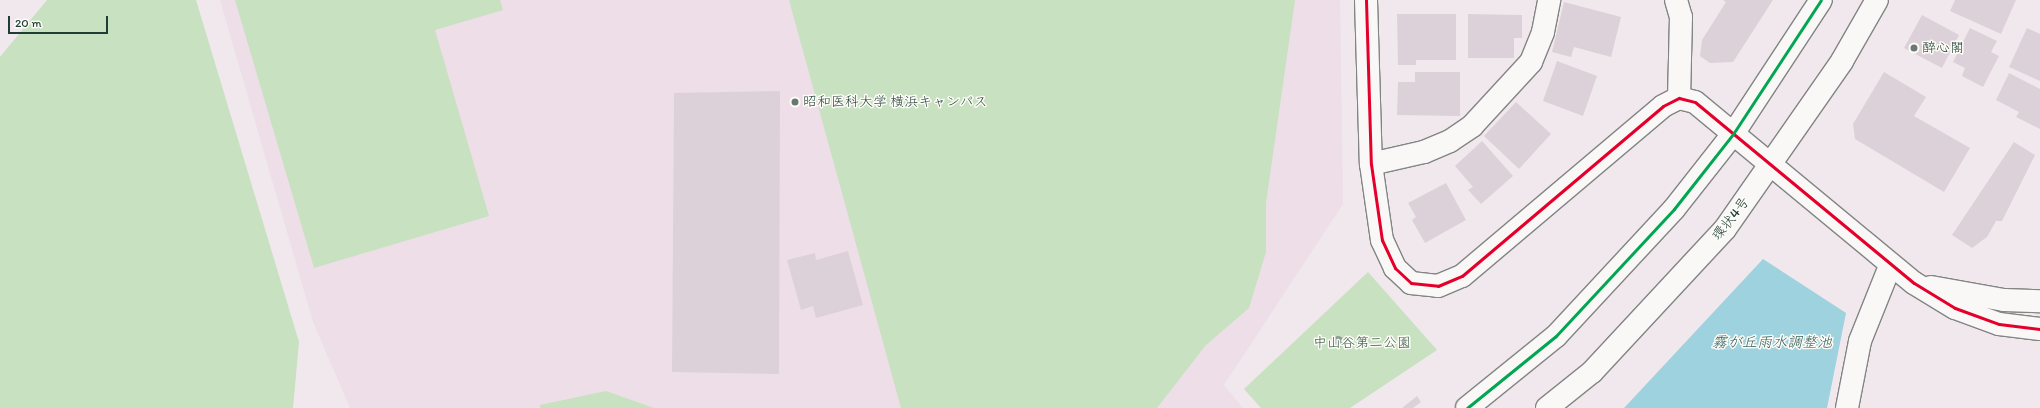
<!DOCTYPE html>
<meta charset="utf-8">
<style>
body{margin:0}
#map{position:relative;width:2040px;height:408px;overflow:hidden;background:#f0e8ec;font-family:Itim,"Klee One",sans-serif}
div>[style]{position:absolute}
.built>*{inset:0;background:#eedee8}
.green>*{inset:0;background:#c7e1c1}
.water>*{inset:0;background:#9ed2df}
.building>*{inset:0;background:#ddd1d9}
.roads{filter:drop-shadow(1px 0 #838485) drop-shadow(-1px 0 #838485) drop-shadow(0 1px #838485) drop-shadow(0 -1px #838485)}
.minor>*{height:22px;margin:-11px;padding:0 11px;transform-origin:11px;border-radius:11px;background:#f9f8f7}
.tertiary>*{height:22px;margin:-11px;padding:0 11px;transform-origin:11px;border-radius:11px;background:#f9f8f7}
.primary>*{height:22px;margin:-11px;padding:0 11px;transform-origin:11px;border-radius:11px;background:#f9f8f7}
.bus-1>*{height:3px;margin:-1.5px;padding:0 1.5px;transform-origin:1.5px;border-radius:1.5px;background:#e4002b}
.bus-2>*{height:3px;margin:-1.5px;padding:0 1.5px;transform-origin:1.5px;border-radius:1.5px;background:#00a651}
.trees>*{width:12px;height:12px;margin:-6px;border-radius:50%;background:#8c9c92}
.dots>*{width:11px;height:11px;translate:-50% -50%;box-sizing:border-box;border:2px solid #fdfcf7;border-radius:50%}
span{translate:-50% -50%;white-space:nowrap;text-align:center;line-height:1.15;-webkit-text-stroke:3px #fdfcf7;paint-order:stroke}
.poi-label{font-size:14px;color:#1f3d34}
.left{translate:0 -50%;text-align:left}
.street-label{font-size:14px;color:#1f3d34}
.park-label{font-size:14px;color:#3a5d49}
.water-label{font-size:15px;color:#36605d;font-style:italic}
.scale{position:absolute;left:8px;top:16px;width:100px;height:18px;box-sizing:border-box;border:2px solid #1f3d34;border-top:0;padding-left:5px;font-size:12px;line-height:14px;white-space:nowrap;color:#1f3d34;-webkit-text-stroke:3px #fdfcf7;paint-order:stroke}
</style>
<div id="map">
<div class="built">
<i style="clip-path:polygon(220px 0,1340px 0,1343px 204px,1224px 385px,1243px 408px,350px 408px,313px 322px)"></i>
</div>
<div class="green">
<i style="clip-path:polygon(47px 0,196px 0,299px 342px,293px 408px,0 408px,0 57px)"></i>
<i style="clip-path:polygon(235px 0,500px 0,503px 10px,435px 30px,489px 216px,314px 268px)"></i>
<i style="clip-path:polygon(789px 0,1295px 0,1266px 203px,1266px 252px,1249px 308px,1206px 345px,1157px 408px,901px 408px)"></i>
<i style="clip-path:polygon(1368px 272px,1437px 350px,1350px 408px,1261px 408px,1244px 389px)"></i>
<i style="clip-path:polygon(606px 391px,654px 408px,540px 408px,540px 405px)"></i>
</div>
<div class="water">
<i style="clip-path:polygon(1763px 259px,1846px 313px,1827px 408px,1624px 408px)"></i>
</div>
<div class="building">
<i style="clip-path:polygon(1723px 0,1773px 0,1733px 62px,1710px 63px,1700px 56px,1702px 40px,1726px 2px)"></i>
<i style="clip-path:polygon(1955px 0,2016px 0,2001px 34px,1950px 11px)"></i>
<i style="clip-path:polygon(1564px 2px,1621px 17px,1611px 57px,1574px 47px,1571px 57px,1552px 52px)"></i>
<i style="clip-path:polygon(1397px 14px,1456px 14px,1456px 60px,1416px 60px,1416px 65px,1398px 65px)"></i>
<i style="clip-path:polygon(1468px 14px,1522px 15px,1522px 38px,1514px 38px,1514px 58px,1468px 58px)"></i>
<i style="clip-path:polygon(1922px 15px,1959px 35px,1942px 68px,1904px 48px)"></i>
<i style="clip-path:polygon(1970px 28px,1997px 41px,1991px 52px,1999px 56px,1983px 87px,1962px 76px,1965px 68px,1953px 62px)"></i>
<i style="clip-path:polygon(2027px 28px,2040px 34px,2040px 81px,2009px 67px)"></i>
<i style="clip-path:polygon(1557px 61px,1597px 76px,1583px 116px,1543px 101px)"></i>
<i style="clip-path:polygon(1415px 72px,1460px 72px,1460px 116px,1397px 115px,1398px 82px,1415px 82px)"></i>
<i style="clip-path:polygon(1884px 72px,1926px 97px,1914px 116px,1970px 148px,1944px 192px,1855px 139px,1853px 124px)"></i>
<i style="clip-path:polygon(2009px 73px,2040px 89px,2040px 129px,2016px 117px,2019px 112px,1996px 100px)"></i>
<i style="clip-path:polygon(780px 91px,779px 374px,672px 372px,674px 93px)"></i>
<i style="clip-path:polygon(1516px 102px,1551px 134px,1519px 169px,1484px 136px)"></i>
<i style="clip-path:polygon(1482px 141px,1513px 176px,1481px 204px,1468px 190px,1473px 187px,1455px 166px)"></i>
<i style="clip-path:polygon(2014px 142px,2035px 155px,2002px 221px,1996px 221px,1987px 237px,1972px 248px,1952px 235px)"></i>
<i style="clip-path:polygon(1446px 183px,1466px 220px,1425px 243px,1412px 220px,1416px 217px,1408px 203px)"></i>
<i style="clip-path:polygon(848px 251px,863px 305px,816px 318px,813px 306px,801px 310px,787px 260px,815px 253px,816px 260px)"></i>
<i style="clip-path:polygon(1417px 396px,1421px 402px,1413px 408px,1402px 408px)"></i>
</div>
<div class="roads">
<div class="minor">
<i style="left:1676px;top:0;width:18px;rotate:74deg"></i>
<i style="left:1681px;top:17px;width:81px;rotate:91.4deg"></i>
<i style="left:1371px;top:164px;width:54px;rotate:-12.8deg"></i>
<i style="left:1424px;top:152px;width:28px;rotate:-23deg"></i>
<i style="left:1450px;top:141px;width:27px;rotate:-34deg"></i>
<i style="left:1472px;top:126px;width:87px;rotate:-47.3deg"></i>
<i style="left:1531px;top:62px;width:32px;rotate:-68deg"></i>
<i style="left:1543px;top:32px;width:33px;rotate:-79deg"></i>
<i style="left:1847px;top:408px;width:68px;rotate:-79deg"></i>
<i style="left:1860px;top:341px;width:81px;rotate:-68.2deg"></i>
</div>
<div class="tertiary">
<i style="left:1366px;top:0;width:164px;rotate:88.3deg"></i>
<i style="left:1371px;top:164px;width:77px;rotate:81.8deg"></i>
<i style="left:1382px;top:240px;width:31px;rotate:65deg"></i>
<i style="left:1395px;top:268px;width:22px;rotate:43deg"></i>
<i style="left:1411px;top:283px;width:27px;rotate:6deg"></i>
<i style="left:1438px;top:286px;width:26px;rotate:-23deg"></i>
<i style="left:1462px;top:276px;width:263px;rotate:-40.2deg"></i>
<i style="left:1663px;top:106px;width:18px;rotate:-27deg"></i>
<i style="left:1679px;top:98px;width:16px;rotate:14deg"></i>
<i style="left:1695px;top:102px;width:284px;rotate:39.6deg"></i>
<i style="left:1914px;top:283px;width:48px;rotate:31.4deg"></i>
<i style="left:1955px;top:308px;width:47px;rotate:20deg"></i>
<i style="left:1999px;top:324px;width:41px;rotate:7deg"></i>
<i style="left:1931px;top:287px;width:74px;rotate:10.1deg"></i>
<i style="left:2004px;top:300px;width:36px;rotate:2deg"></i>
</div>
<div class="primary">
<i style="left:1467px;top:408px;width:114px;rotate:-39deg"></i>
<i style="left:1556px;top:336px;width:173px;rotate:-47.1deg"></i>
<i style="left:1674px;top:209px;width:95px;rotate:-51.8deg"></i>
<i style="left:1733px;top:134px;width:160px;rotate:-56.7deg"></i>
<i style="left:1547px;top:408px;width:58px;rotate:-38.7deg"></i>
<i style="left:1592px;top:372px;width:195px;rotate:-47.1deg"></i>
<i style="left:1725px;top:229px;width:205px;rotate:-55.1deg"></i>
<i style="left:1842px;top:61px;width:70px;rotate:-60.2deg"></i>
</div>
</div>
<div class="bus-1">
<i style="left:1366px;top:0;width:164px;rotate:88.3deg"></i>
<i style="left:1371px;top:164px;width:77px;rotate:81.8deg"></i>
<i style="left:1382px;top:240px;width:31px;rotate:65deg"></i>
<i style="left:1395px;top:268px;width:22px;rotate:43deg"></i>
<i style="left:1411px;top:283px;width:27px;rotate:6deg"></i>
<i style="left:1438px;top:286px;width:26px;rotate:-23deg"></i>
<i style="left:1462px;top:276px;width:263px;rotate:-40.2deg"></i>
<i style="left:1663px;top:106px;width:18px;rotate:-27deg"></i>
<i style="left:1679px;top:98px;width:16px;rotate:14deg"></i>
<i style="left:1695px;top:102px;width:284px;rotate:39.6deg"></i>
<i style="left:1914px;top:283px;width:48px;rotate:31.4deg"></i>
<i style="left:1955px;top:308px;width:47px;rotate:20deg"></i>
<i style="left:1999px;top:324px;width:41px;rotate:7deg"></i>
</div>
<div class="bus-2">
<i style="left:1467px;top:408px;width:114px;rotate:-39deg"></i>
<i style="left:1556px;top:336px;width:173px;rotate:-47.1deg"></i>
<i style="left:1674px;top:209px;width:95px;rotate:-51.8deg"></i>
<i style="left:1733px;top:134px;width:160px;rotate:-56.7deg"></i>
</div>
<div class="trees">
<i style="left:1338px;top:342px"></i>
</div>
<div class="dots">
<i style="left:1914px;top:48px;background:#687974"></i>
<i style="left:795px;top:102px;background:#687974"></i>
</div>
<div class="poi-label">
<span class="left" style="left:1922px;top:48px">醉心閣</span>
<span class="left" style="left:803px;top:102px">昭和医科大学 横浜キャンパス</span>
</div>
<div class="street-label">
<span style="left:1731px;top:219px;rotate:-52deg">環状4号</span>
</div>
<div class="park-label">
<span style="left:1362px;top:343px">中山谷第二公園</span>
</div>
<div class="water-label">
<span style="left:1772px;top:343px">霧が丘雨水調整池</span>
</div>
<div class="scale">20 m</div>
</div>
